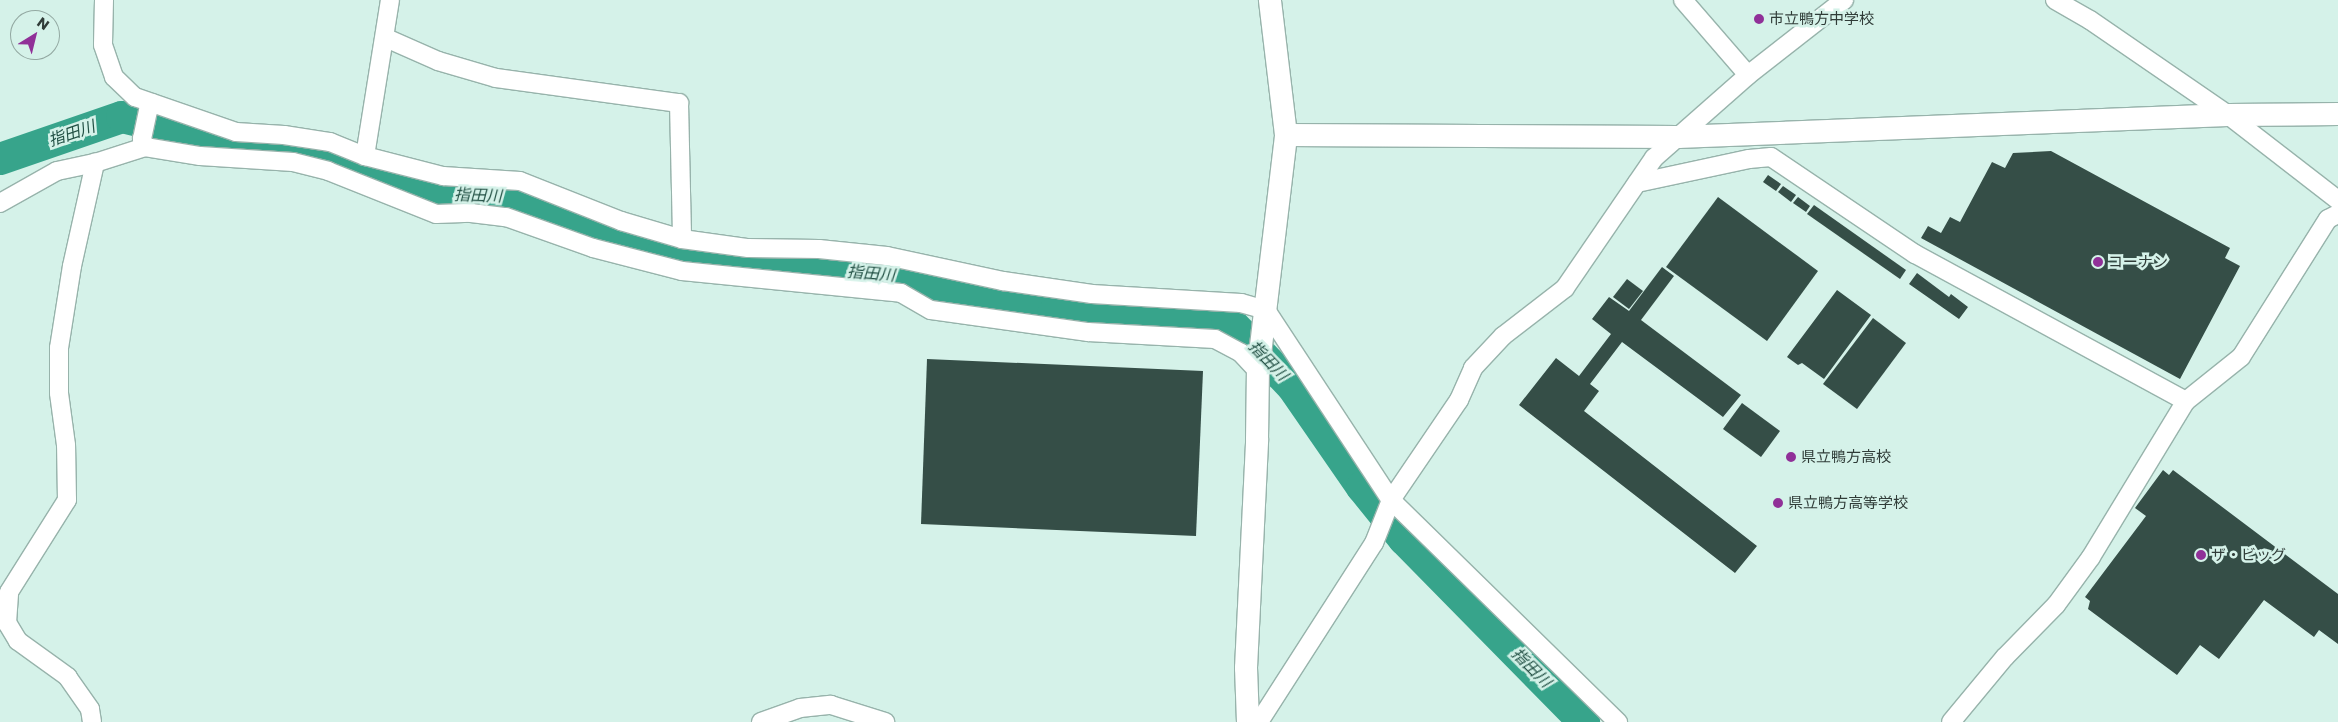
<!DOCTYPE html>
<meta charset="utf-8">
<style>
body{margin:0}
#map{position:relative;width:2338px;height:722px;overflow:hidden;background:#d5f2e9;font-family:Poppins,"Noto Sans JP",sans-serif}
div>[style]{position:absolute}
.river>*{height:32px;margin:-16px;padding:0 16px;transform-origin:16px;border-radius:16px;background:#37a48b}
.building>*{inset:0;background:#354e47}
.roads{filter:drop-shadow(1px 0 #97b3ab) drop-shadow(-1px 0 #97b3ab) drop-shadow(0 1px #97b3ab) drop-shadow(0 -1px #97b3ab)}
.minor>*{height:18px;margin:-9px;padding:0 9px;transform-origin:9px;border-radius:9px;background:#fff}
.tertiary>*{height:22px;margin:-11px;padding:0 11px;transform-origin:11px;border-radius:11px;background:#fff}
.dots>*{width:14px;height:14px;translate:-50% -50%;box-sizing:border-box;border:2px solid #d5f2e9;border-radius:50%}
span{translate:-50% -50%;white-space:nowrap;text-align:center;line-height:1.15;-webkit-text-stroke:5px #d5f2e9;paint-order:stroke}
.poi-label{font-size:15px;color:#303c38}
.left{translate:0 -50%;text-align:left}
.water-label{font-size:16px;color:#235145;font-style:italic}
.north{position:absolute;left:10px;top:10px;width:50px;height:50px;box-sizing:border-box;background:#d5f2e9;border:1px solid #93a9a2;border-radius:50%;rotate:36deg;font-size:14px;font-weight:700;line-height:20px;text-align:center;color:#303c38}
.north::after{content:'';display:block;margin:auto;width:18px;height:22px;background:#903098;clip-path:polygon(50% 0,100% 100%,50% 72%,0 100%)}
</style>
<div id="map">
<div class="river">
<i style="left:0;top:159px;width:129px;rotate:-19deg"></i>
<i style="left:122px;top:117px;width:109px;rotate:13.8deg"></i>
<i style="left:228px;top:143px;width:95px;rotate:5.4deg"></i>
<i style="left:323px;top:152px;width:124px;rotate:20.3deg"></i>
<i style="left:439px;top:195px;width:78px;rotate:1.5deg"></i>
<i style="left:517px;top:197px;width:156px;rotate:21.5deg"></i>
<i style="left:662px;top:254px;width:93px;rotate:7.4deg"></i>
<i style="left:754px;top:266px;width:137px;rotate:3.8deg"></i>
<i style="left:891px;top:275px;width:167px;rotate:13.5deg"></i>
<i style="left:1053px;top:314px;width:174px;rotate:1.6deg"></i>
<i style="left:1227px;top:319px;width:93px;rotate:45.9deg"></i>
<i style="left:1292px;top:386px;width:123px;rotate:55.3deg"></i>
<i style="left:1362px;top:487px;width:67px;rotate:51.1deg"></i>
<i style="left:1404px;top:539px;width:257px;rotate:45.5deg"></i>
</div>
<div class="building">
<i style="clip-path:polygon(2051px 151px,2230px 248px,2225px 258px,2240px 266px,2180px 379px,1921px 238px,1928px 226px,1941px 233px,1950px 217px,1960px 222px,1992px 162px,2005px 168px,2013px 153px)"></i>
<i style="clip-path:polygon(1768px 175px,1781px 184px,1776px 191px,1763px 182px)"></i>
<i style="clip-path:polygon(1783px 186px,1796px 195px,1791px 202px,1778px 192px)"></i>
<i style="clip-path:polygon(1718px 197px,1818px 271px,1767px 341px,1666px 267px)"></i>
<i style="clip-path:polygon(1798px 197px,1810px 206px,1806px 212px,1793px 203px)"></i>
<i style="clip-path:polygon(1814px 205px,1906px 270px,1900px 279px,1807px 214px)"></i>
<i style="clip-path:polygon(1662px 267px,1674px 276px,1641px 320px,1741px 395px,1723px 417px,1622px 342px,1590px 384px,1599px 391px,1584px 411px,1757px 546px,1735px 573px,1519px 405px,1556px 358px,1579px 376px,1611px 334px,1592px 319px,1609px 297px,1629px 311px)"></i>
<i style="clip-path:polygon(1917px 273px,1949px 297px,1951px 294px,1968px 307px,1959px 319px,1909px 284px)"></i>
<i style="clip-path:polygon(1627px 279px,1643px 291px,1629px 309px,1613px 297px)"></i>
<i style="clip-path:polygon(1837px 290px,1871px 315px,1824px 379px,1802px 363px,1798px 365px,1787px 357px)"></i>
<i style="clip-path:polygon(1873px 318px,1906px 343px,1857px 409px,1823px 384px)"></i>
<i style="clip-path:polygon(927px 359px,1203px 371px,1196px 536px,921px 524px)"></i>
<i style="clip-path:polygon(1742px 403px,1780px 431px,1761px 457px,1723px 429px)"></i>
<i style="clip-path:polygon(2163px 470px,2169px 475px,2173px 470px,2338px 594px,2338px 644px,2319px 630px,2314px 637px,2264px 600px,2219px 659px,2200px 645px,2177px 675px,2088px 609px,2090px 601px,2085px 597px,2146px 516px,2135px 508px)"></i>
</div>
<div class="roads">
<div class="minor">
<i style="left:104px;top:0;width:45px;rotate:91.3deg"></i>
<i style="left:103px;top:45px;width:34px;rotate:71deg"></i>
<i style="left:114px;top:77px;width:29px;rotate:44deg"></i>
<i style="left:135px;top:97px;width:107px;rotate:19.1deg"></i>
<i style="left:236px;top:132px;width:48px;rotate:3.6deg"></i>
<i style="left:284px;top:135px;width:47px;rotate:8.7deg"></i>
<i style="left:330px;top:142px;width:38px;rotate:22deg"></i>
<i style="left:365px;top:156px;width:81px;rotate:14.4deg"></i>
<i style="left:443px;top:176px;width:77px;rotate:3.7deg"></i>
<i style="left:520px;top:181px;width:109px;rotate:21.6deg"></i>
<i style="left:621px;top:221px;width:64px;rotate:16.4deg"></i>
<i style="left:682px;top:239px;width:67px;rotate:7.8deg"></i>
<i style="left:748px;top:248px;width:71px;rotate:0.8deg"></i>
<i style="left:819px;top:249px;width:68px;rotate:5.9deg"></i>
<i style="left:887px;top:256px;width:119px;rotate:12.2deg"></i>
<i style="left:1003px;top:281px;width:90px;rotate:8.3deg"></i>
<i style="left:1092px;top:294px;width:149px;rotate:3.5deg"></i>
<i style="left:1241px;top:303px;width:26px;rotate:16deg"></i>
<i style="left:1266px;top:310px;width:227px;rotate:56.7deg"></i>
<i style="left:1391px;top:500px;width:318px;rotate:44.4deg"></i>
<i style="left:1683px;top:0;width:99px;rotate:49.1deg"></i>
<i style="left:2055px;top:0;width:40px;rotate:29.7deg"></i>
<i style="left:2090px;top:20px;width:168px;rotate:34.5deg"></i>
<i style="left:2228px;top:115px;width:139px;rotate:37.7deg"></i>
<i style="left:386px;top:38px;width:57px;rotate:23.9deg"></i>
<i style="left:438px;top:61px;width:60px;rotate:16.3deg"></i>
<i style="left:496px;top:78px;width:185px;rotate:7.8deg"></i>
<i style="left:679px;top:103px;width:136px;rotate:88.7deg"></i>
<i style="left:145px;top:147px;width:9px;rotate:-111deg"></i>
<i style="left:142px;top:139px;width:29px;rotate:-78deg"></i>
<i style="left:148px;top:111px;width:9px;rotate:-63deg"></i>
<i style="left:365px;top:156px;width:158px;rotate:-80.9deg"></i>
<i style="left:1637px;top:183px;width:115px;rotate:-12.1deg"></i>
<i style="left:1749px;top:159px;width:22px;rotate:-5deg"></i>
<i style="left:1771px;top:157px;width:174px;rotate:34deg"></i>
<i style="left:1915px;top:254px;width:308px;rotate:28.5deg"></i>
<i style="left:0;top:203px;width:65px;rotate:-29.3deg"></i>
<i style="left:57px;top:171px;width:39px;rotate:-12deg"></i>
<i style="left:95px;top:163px;width:52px;rotate:-17.7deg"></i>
<i style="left:145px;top:147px;width:56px;rotate:9.3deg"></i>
<i style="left:200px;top:156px;width:93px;rotate:3.7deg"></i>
<i style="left:293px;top:162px;width:36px;rotate:14deg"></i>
<i style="left:328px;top:171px;width:116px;rotate:21.7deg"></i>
<i style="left:436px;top:214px;width:35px;rotate:-2deg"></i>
<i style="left:471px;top:213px;width:35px;rotate:7deg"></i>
<i style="left:506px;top:217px;width:92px;rotate:19.6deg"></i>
<i style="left:593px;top:248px;width:92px;rotate:14.5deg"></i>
<i style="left:682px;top:271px;width:220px;rotate:5.7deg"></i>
<i style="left:901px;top:293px;width:34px;rotate:30deg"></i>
<i style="left:931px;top:310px;width:159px;rotate:8deg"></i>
<i style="left:1088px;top:332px;width:127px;rotate:3.2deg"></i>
<i style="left:1215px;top:339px;width:30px;rotate:28deg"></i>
<i style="left:1241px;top:353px;width:25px;rotate:47deg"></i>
<i style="left:92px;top:722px;width:13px;rotate:-99deg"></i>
<i style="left:90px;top:709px;width:39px;rotate:-125deg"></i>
<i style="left:68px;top:677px;width:62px;rotate:-144.2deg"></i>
<i style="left:18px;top:641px;width:21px;rotate:-121deg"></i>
<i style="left:7px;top:623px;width:31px;rotate:-86deg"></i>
<i style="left:9px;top:592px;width:109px;rotate:-57.8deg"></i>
<i style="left:67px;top:500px;width:55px;rotate:-91deg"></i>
<i style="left:66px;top:445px;width:52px;rotate:-97.7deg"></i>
<i style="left:59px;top:393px;width:45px;rotate:-90deg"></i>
<i style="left:59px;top:348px;width:83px;rotate:-81deg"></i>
<i style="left:72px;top:266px;width:106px;rotate:-77.4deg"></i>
<i style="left:761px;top:722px;width:41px;rotate:-19.7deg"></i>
<i style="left:800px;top:708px;width:31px;rotate:-6deg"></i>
<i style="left:831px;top:705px;width:57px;rotate:17.5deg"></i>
<i style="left:1259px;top:722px;width:213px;rotate:-57.3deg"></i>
<i style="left:1374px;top:543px;width:46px;rotate:-68.4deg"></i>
<i style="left:1391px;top:500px;width:121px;rotate:-55.8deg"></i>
<i style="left:1459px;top:400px;width:35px;rotate:-66deg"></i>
<i style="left:1473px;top:368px;width:44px;rotate:-46.8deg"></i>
<i style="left:1503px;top:336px;width:78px;rotate:-37.7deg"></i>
<i style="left:1565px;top:288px;width:158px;rotate:-55.6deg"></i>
<i style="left:1654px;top:158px;width:125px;rotate:-41.4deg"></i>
<i style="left:1748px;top:75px;width:122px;rotate:-38deg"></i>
<i style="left:1951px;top:722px;width:85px;rotate:-50.3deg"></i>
<i style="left:2005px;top:657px;width:73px;rotate:-45.6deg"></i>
<i style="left:2056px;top:605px;width:59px;rotate:-53.9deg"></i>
<i style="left:2091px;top:557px;width:183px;rotate:-58.7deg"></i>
<i style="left:2186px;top:401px;width:70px;rotate:-38.7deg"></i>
<i style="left:2241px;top:357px;width:163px;rotate:-57.8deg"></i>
<i style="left:2328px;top:219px;width:11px;rotate:-27deg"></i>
</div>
<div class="tertiary">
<i style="left:1286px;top:135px;width:392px;rotate:0.3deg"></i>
<i style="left:1678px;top:137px;width:550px;rotate:-2.29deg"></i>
<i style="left:2228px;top:115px;width:110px;rotate:-0.5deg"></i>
<i style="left:1248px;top:722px;width:54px;rotate:-92.1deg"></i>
<i style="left:1246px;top:668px;width:229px;rotate:-87.2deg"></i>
<i style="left:1257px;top:439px;width:68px;rotate:-89.2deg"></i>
<i style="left:1258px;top:371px;width:238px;rotate:-83.2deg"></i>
<i style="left:1286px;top:135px;width:136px;rotate:-96.8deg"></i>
</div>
</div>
<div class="dots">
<i style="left:1759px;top:19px;background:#903098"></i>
<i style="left:2098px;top:262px;background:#903098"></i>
<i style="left:1791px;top:457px;background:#903098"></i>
<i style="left:1778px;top:503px;background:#903098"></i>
<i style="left:2201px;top:555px;background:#903098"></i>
</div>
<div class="poi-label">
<span class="left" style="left:1769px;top:19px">市立鴨方中学校</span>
<span class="left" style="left:2108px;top:262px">コーナン</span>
<span class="left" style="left:1801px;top:457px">県立鴨方高校</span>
<span class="left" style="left:1788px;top:503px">県立鴨方高等学校</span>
<span class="left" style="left:2211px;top:555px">ザ・ビッグ</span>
</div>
<div class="water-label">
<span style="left:72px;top:134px;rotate:-19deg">指田川</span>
<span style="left:478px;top:196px;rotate:2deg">指田川</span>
<span style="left:871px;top:274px;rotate:5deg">指田川</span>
<span style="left:1268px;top:361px;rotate:46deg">指田川</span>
<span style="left:1531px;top:668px;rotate:45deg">指田川</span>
</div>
<div class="north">N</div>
</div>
